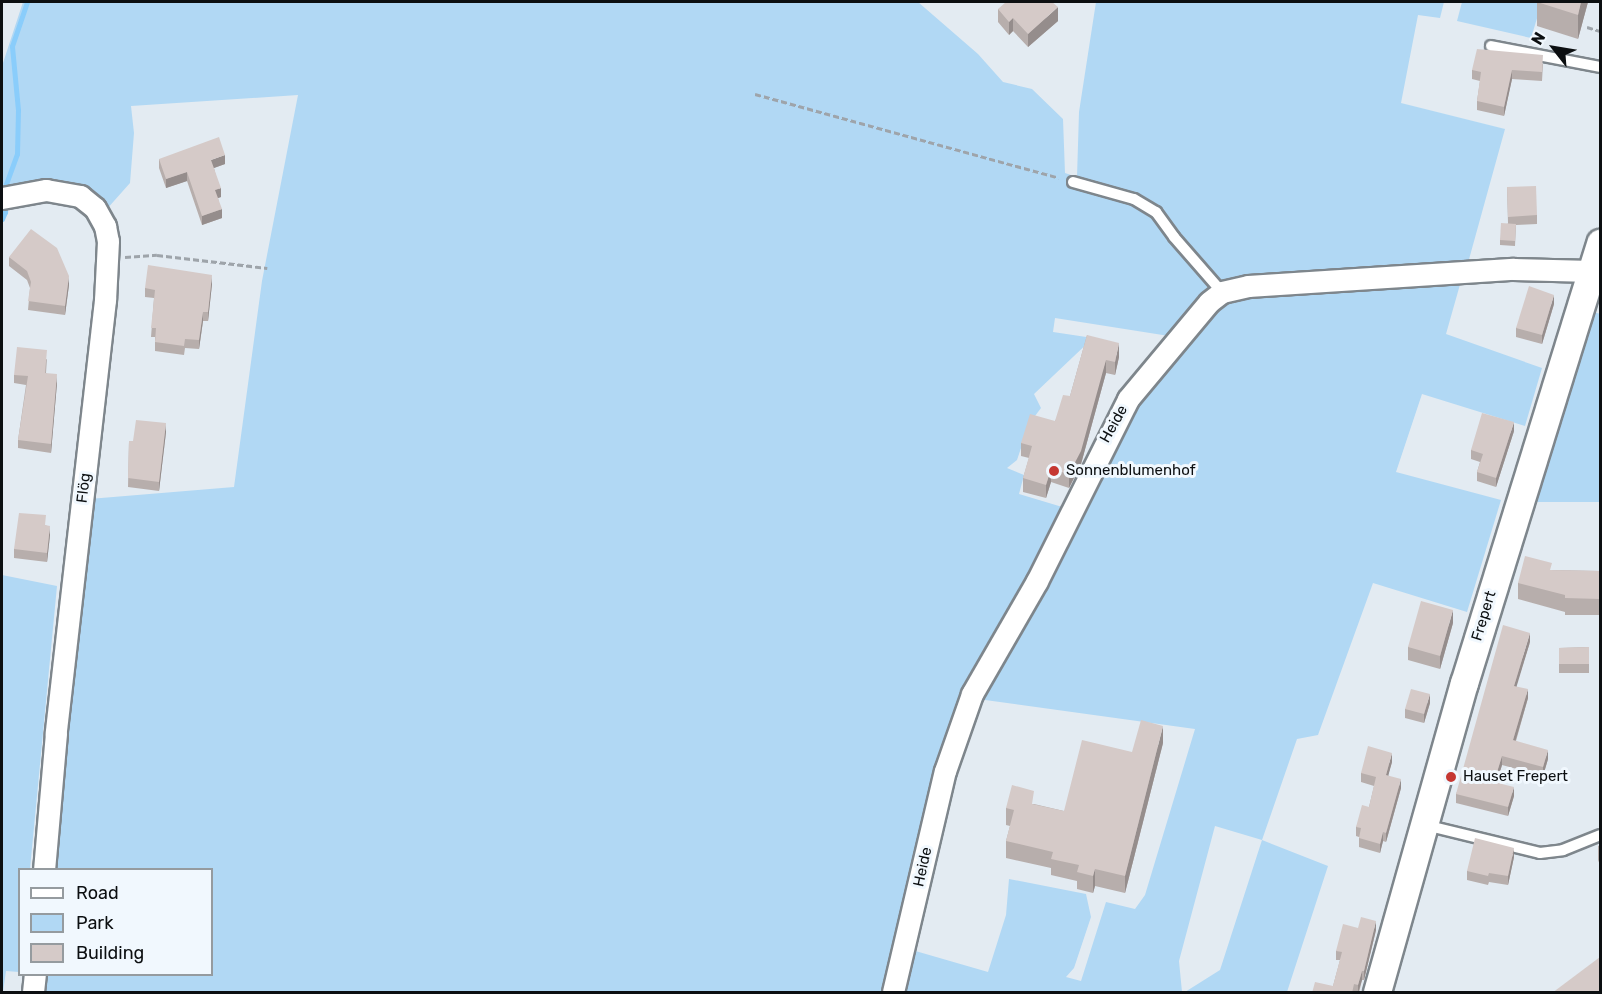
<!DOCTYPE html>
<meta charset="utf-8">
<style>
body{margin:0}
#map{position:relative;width:1602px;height:994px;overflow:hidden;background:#e3ebf2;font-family:Rubik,sans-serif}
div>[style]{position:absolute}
.green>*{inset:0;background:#b1d8f4}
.stream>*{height:5px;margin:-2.5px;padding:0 2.5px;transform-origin:2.5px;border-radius:2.5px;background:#8acdfb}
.path>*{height:3px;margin-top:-1.5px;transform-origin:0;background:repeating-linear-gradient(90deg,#9ea4aa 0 6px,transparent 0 9px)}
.roads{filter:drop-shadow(2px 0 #7e868c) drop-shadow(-2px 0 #7e868c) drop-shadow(0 2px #7e868c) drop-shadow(0 -2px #7e868c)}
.service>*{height:10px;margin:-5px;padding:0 5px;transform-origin:5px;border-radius:5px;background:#fff}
.minor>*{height:21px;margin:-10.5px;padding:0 10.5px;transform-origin:10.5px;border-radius:10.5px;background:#fff}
.tertiary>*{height:27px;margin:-13.5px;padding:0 13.5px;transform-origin:13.5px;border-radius:13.5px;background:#fff}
.wall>*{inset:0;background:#b7aeac}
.shaded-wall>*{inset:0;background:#958d8c}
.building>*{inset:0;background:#d5cac8}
.dots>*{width:16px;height:16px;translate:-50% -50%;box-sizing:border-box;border:3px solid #f1f8fe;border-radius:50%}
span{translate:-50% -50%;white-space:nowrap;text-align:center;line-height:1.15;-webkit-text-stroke:6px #f1f8fe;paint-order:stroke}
.street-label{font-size:15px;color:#0c0f11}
.poi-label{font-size:15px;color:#0c0f11}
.left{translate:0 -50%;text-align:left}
.frame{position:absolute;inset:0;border:3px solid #0c0f11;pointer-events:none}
.legend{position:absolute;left:18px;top:868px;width:195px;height:108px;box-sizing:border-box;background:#f1f8fe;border:2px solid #959b9f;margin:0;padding:8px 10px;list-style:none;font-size:18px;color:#0c0f11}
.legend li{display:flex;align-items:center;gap:12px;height:30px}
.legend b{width:30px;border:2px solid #959b9f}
.north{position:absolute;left:1524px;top:18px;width:60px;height:60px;-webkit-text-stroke:4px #f1f8fe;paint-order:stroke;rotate:301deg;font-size:16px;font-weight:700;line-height:24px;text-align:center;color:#0c0f11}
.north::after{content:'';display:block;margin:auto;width:21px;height:27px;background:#0c0f11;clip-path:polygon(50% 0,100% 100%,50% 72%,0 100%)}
</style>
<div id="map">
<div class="green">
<i style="clip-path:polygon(23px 2px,918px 2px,978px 54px,1003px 82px,1032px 89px,1063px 119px,1065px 173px,1077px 177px,1079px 112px,1096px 2px,1444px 2px,1440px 18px,1418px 15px,1401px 103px,1505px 129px,1468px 263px,1226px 281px,1207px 289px,1169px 336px,1055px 318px,1053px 332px,1093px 338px,1034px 394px,1041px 408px,1029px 424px,1017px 460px,1007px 468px,1024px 475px,1019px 494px,1069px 509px,997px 627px,969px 680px,882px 992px,42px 992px,44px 975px,212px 974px,212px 870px,53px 869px,89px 499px,234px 487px,262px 281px,298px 95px,131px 106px,134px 133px,130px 183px,106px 210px,92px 196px,69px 182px,47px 181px,2px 190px,2px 66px)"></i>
<i style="clip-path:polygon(1462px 2px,1542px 2px,1531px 38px,1457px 21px)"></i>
<i style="clip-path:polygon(1461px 281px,1446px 334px,1542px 368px,1525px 426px,1422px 394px,1396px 472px,1501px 500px,1467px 612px,1373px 583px,1318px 735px,1297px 739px,1262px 840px,1328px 866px,1287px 992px,1185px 992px,1220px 970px,1262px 840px,1215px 826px,1179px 961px,1182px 992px,902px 992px,912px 950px,988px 972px,1006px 915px,1009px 879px,1086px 894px,1091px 917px,1074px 968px,1066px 977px,1081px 981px,1106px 902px,1135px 909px,1145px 895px,1195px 729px,978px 699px,1138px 406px,1191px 337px,1229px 299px,1252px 294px)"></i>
<i style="clip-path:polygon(1594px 312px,1600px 314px,1600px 502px,1537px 502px)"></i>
<i style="clip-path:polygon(2px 575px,57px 586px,30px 869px,20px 870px,19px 972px,6px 971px,3px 992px)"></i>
</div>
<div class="stream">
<i style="left:6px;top:193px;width:9px;rotate:-90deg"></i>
<i style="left:6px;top:184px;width:32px;rotate:-70deg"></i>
<i style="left:17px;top:154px;width:44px;rotate:-88.7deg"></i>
<i style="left:18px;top:110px;width:64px;rotate:-95.4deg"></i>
<i style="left:12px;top:46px;width:46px;rotate:-71.2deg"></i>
<i style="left:2px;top:219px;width:8px;rotate:-67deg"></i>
<i style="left:5px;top:212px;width:10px;rotate:-90deg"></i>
</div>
<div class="path">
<i style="left:1587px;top:27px;width:14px;rotate:17deg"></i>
<i style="left:755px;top:94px;width:315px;rotate:15.4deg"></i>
<i style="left:125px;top:257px;width:32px;rotate:-4deg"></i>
<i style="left:157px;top:255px;width:111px;rotate:6.7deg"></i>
</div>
<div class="roads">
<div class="service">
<i style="left:1491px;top:46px;width:111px;rotate:10.9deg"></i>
<i style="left:1073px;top:182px;width:63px;rotate:15.6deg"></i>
<i style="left:1134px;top:199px;width:26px;rotate:31deg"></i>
<i style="left:1156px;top:212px;width:31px;rotate:54deg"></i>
<i style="left:1174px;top:237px;width:73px;rotate:48.9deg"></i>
<i style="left:1425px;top:825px;width:118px;rotate:13.7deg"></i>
<i style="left:1540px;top:853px;width:23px;rotate:-7deg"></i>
<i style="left:1563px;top:850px;width:40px;rotate:-22deg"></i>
</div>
<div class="minor">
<i style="left:2px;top:198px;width:45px;rotate:-10.3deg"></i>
<i style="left:46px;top:190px;width:35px;rotate:10deg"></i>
<i style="left:80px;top:196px;width:19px;rotate:39deg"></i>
<i style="left:95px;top:208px;width:21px;rotate:61deg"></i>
<i style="left:105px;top:226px;width:15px;rotate:79deg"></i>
<i style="left:108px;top:241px;width:59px;rotate:92.9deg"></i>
<i style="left:105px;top:300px;width:436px;rotate:96.5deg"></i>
<i style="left:56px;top:733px;width:138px;rotate:95deg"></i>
<i style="left:33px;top:992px;width:18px;rotate:-84deg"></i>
<i style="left:893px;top:992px;width:227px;rotate:-76.8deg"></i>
<i style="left:945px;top:771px;width:82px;rotate:-70.7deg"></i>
<i style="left:972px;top:694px;width:130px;rotate:-60.1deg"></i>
<i style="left:1037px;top:581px;width:203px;rotate:-63.4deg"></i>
<i style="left:1128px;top:399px;width:126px;rotate:-50.1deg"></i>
<i style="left:1209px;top:302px;width:16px;rotate:-38deg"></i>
<i style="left:1222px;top:292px;width:27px;rotate:-13deg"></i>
<i style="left:1248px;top:286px;width:266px;rotate:-3.7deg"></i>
<i style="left:1513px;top:269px;width:79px;rotate:1.5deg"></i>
</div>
<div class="tertiary">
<i style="left:1377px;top:992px;width:321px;rotate:-74.3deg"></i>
<i style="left:1464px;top:683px;width:461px;rotate:-72.8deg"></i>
</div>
</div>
<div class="wall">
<i style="clip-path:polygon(1537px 2px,1588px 2px,1578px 39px,1537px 26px)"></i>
<i style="clip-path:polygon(998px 9px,1058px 21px,1028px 47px,1013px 31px,1009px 35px,998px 22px)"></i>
<i style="clip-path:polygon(1543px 64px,1542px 81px,1512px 79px,1504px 116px,1477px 110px,1477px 101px,1480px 81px,1472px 79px,1472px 70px)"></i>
<i style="clip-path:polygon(159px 159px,225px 164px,214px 168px,221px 197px,218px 198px,222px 218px,202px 225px,187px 181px,166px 188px,159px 168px)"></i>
<i style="clip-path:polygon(1507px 187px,1537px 215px,1537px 224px,1516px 225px,1515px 246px,1500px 245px,1500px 240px,1508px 223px)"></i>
<i style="clip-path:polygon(9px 257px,69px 285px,65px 315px,28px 310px,30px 288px,27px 280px,9px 266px)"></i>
<i style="clip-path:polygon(212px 284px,208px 321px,203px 321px,199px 349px,185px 348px,184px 355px,155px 351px,155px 337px,151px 337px,154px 298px,145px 297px,145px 288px)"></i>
<i style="clip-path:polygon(1554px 304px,1542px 344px,1516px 337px,1516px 328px)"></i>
<i style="clip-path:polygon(1087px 335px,1119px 357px,1115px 375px,1106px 373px,1081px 464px,1069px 488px,1051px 482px,1046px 498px,1023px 492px,1023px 478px,1029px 458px,1021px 456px,1021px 443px,1055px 421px,1070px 396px)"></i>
<i style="clip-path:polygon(47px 359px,46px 373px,57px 383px,51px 453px,18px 448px,18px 440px,26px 385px,14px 383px,14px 375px)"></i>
<i style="clip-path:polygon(1514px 431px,1496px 487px,1477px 481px,1477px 472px,1480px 462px,1471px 459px,1471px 450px)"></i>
<i style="clip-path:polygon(166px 432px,159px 491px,128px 487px,129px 441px,133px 441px)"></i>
<i style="clip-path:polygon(46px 525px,50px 535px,47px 562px,14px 558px,14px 549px)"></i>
<i style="clip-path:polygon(1552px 570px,1600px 571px,1600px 615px,1565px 615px,1565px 612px,1518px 599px,1518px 583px)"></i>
<i style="clip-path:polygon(1453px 623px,1440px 669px,1408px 660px,1408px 647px)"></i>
<i style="clip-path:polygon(1530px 642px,1516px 686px,1528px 698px,1516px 741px,1548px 759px,1543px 776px,1502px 765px,1497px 782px,1514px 796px,1508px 816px,1456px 803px,1456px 794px)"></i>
<i style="clip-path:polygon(1589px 647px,1589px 673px,1559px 673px,1559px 648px)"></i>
<i style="clip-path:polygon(1430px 703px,1424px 723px,1405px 718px,1405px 709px)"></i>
<i style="clip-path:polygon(1163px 743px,1125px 893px,1095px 886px,1093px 893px,1077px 889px,1077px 881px,1051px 875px,1051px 868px,1006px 858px,1006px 841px,1010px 826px,1006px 825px,1006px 808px,1034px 804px,1064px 811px)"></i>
<i style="clip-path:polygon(1392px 762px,1388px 775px,1401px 788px,1386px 842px,1383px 841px,1380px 853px,1359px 847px,1359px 837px,1356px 836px,1356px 827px,1369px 807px,1374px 786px,1361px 782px,1361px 773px)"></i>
<i style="clip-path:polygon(1600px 845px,1600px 865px,1598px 860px,1598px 846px)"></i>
<i style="clip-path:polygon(1514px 857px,1508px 885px,1489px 882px,1488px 885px,1467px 880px,1467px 871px)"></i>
<i style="clip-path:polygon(1358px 928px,1376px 930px,1364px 980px,1362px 980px,1359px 993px,1312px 993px,1333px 986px,1340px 960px,1336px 960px,1336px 951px)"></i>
</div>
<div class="shaded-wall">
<i style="clip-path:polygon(1581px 2px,1588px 2px,1578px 39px,1578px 15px)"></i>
<i style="clip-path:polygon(1058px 7px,1058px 21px,1028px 47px,1028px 34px)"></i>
<i style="clip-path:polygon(1013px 18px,1013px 31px,1009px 35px,1009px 22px)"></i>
<i style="clip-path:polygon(1512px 70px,1512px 79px,1504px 116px,1504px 107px)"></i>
<i style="clip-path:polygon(225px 155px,225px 164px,211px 169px,211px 160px)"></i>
<i style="clip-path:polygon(187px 172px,187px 181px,166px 188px,166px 179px)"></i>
<i style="clip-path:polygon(221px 188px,221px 197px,215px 199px,215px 190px)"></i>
<i style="clip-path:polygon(222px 209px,222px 218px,202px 225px,202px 216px)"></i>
<i style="clip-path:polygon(212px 275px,212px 284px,208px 321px,208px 312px)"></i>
<i style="clip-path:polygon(69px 276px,69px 285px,65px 315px,65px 306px)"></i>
<i style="clip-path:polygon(1554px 295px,1554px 304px,1542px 344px,1542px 335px)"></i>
<i style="clip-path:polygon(203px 312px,203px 321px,199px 349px,199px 340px)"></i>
<i style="clip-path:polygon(1119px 343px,1119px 357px,1115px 375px,1115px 362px)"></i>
<i style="clip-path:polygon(1106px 360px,1106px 373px,1081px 464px,1069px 488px,1069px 474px)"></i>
<i style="clip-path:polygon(57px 374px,57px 383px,51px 453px,51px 444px)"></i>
<i style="clip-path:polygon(1514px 422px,1514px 431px,1496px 487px,1496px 478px)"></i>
<i style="clip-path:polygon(166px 423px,166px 432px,159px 491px,159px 482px)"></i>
<i style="clip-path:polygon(1051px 469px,1051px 482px,1046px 498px,1046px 485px)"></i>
<i style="clip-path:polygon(50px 526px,50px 535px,47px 562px,47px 553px)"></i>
<i style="clip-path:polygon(1453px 610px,1453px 623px,1440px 669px,1440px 656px)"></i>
<i style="clip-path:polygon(1530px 633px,1530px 642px,1514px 695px,1514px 686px)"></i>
<i style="clip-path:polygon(1528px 689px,1528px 698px,1513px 749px,1513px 740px)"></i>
<i style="clip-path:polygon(1430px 694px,1430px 703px,1424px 723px,1424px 714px)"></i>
<i style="clip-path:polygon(1163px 726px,1163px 743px,1125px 893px,1125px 876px)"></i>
<i style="clip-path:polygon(1548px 750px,1548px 759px,1543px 776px,1543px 767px)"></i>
<i style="clip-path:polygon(1392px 753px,1392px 762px,1386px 784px,1386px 775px)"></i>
<i style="clip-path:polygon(1502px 756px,1502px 765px,1494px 791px,1494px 782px)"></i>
<i style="clip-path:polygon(1401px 779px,1401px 788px,1386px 842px,1386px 833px)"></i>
<i style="clip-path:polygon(1514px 787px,1514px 796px,1508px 816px,1508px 807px)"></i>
<i style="clip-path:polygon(1383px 832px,1383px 841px,1380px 853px,1380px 844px)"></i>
<i style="clip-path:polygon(1514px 848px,1514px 857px,1508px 885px,1508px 876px)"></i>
<i style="clip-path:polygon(1095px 869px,1095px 886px,1093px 893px,1093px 876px)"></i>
<i style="clip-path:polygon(1376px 921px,1376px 930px,1364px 980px,1364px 971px)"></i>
<i style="clip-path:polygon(1362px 971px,1362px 980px,1358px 993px,1358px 985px)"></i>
</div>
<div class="building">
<i style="clip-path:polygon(1006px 2px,1052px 2px,1058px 7px,1028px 34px,1013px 18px,1009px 22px,998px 9px)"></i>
<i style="clip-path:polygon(1537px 2px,1581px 2px,1578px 15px)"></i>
<i style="clip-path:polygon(1477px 49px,1543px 55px,1542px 72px,1512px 70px,1504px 107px,1477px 101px,1481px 72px,1472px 70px)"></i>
<i style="clip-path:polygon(219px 137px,225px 155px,211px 160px,221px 188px,215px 190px,222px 209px,202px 216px,187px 172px,166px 179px,159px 159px)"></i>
<i style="clip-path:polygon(1536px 186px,1537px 215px,1508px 217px,1507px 187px)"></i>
<i style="clip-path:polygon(1501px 223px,1516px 224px,1515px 241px,1500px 240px)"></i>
<i style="clip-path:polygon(31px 229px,57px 248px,69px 276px,65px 306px,28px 301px,31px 282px,27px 271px,9px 257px)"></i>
<i style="clip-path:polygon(148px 265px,212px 275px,208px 312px,203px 312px,199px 340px,185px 339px,184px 346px,155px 342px,156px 328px,151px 328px,155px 290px,145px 288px)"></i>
<i style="clip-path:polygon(1529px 286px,1554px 295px,1542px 335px,1516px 328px)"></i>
<i style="clip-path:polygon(1087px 335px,1119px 343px,1115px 362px,1106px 360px,1081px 451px,1069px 474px,1051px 469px,1046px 485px,1023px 478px,1032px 446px,1021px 443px,1030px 414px,1055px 421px,1063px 395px,1070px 396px)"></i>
<i style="clip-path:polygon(17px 347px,47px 350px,45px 373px,57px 374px,51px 444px,18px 440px,28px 376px,14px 375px)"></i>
<i style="clip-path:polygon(1482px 413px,1514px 422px,1496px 478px,1477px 472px,1483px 454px,1471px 450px)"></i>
<i style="clip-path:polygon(136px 420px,166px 423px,159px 482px,128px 478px,129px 441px,133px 441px)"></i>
<i style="clip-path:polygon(19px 513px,46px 515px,45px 525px,50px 526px,47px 553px,14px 549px)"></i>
<i style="clip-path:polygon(1525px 556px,1552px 563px,1550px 570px,1600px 571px,1600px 599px,1565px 598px,1565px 595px,1518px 583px)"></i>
<i style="clip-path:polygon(1421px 601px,1453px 610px,1440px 656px,1408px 647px)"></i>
<i style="clip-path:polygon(1503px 625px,1530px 633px,1514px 686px,1528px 689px,1513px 740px,1548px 750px,1543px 767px,1502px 756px,1494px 782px,1514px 787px,1508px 807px,1456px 794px)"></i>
<i style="clip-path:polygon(1589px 647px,1589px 664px,1559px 664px,1559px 648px)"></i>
<i style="clip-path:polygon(1411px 689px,1430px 694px,1424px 714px,1405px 709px)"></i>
<i style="clip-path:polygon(1141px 720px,1163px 726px,1125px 876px,1095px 869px,1093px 876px,1077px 872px,1079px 865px,1051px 859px,1053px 852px,1006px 841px,1014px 810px,1006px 808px,1012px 785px,1034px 791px,1032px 804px,1064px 811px,1082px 740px,1132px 752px)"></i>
<i style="clip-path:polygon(1368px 746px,1392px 753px,1386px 775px,1401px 779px,1386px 833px,1383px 832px,1380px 844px,1359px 838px,1361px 828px,1356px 827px,1362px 805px,1369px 807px,1376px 777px,1361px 773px)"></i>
<i style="clip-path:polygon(1475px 838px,1514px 848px,1508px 876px,1489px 873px,1488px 876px,1467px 871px)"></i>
<i style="clip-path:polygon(1361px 917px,1376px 921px,1364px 971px,1362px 971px,1358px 985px,1354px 984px,1352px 993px,1312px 993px,1315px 982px,1333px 986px,1342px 952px,1336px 951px,1343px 924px,1358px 928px)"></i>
<i style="clip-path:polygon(1600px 957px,1600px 993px,1552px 993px)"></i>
</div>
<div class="dots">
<i style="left:1054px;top:471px;background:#c53732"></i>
<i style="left:1451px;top:777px;background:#c53732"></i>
</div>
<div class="street-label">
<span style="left:1114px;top:424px;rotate:-61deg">Heide</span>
<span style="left:84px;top:488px;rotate:-83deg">Flög</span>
<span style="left:1484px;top:616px;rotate:-73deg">Frepert</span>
<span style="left:923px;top:867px;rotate:-78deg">Heide</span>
</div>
<div class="poi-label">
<span class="left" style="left:1066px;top:471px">Sonnenblumenhof</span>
<span class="left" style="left:1463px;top:777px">Hauset Frepert</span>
</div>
<div class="frame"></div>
<ul class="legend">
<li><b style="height:8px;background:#fff"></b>Road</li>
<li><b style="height:16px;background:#b1d8f4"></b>Park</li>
<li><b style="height:16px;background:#d5cac8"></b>Building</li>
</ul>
<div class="north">N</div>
</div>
